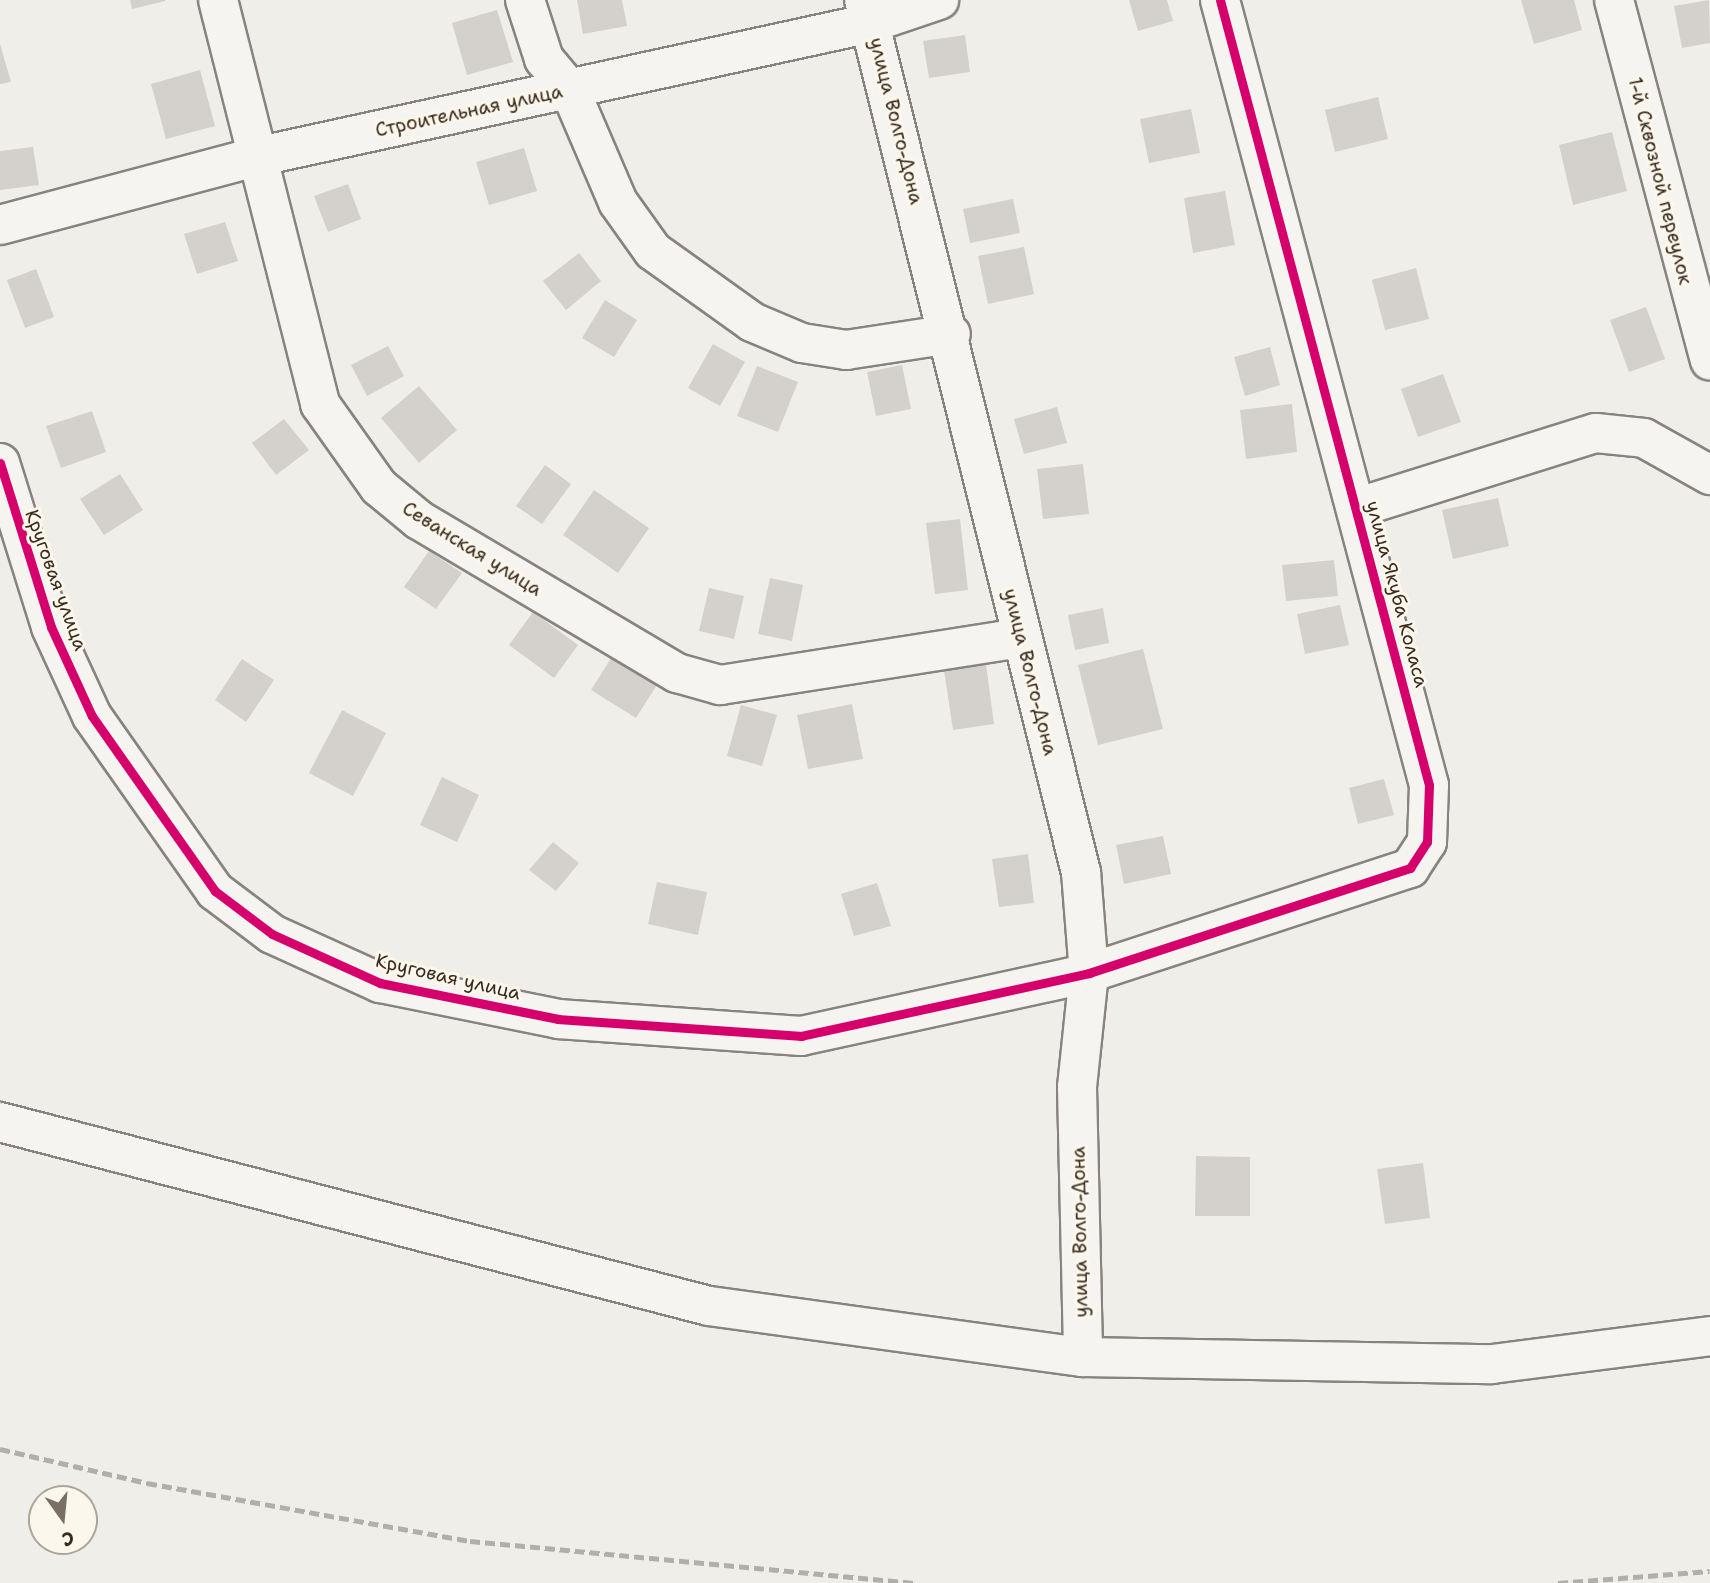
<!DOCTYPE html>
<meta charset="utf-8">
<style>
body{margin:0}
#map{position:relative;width:1710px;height:1583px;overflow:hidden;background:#f0eee8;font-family:"Shantell Sans",sans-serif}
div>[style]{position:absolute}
.building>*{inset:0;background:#d4d1cc}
.roads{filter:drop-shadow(2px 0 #88837e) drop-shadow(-2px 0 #88837e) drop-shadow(0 2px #88837e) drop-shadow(0 -2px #88837e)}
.minor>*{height:38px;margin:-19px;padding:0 19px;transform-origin:19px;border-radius:19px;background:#f5f4f0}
.rail>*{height:5px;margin-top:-2.5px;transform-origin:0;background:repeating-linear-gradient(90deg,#b2afab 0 10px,transparent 0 15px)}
.cycleway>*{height:9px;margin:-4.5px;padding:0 4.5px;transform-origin:4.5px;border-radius:4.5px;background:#d6006c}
span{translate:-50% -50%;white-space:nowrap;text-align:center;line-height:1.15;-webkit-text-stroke:6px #fbf7ec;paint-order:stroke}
.street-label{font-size:19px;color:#3b2a1e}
.north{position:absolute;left:28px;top:1485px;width:70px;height:70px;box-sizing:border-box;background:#fbf7ec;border:2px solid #aea59a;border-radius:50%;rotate:165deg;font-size:19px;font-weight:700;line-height:28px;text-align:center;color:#3b2a1e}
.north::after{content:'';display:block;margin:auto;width:24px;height:32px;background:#7a6f65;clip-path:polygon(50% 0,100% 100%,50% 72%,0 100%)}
</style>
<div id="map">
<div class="building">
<i style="clip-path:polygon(130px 0,165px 0,165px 1px,132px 9px)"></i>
<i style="clip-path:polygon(577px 0,622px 0,627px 26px,583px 34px)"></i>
<i style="clip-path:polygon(1129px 0,1167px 0,1173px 21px,1138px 31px)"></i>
<i style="clip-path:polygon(1521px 0,1574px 0,1582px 30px,1534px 44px)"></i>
<i style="clip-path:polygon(1709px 0,1710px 43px,1682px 48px,1674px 6px)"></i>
<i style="clip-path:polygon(497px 10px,513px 62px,467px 75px,452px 23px)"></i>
<i style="clip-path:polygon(965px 35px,970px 72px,929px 78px,923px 41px)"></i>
<i style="clip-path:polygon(0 44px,11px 82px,0 84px)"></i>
<i style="clip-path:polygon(200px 70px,215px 126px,166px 139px,151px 84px)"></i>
<i style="clip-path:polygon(1378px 97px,1388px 139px,1335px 152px,1325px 110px)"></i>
<i style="clip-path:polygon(1191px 109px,1200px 153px,1149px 163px,1140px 119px)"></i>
<i style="clip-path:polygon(1612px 132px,1627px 191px,1573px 205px,1559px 145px)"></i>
<i style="clip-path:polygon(33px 147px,39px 185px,0 190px,0 151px)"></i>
<i style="clip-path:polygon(524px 148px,537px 191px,489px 205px,476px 162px)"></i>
<i style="clip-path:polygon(348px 184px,361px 219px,328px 232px,314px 196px)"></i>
<i style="clip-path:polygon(1225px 191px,1235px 245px,1193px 253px,1184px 198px)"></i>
<i style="clip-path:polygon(1013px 199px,1020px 233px,970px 243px,963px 209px)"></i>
<i style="clip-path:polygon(225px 222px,238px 261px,197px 274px,184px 234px)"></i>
<i style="clip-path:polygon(1024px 247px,1034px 294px,988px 304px,978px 256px)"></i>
<i style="clip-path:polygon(579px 253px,601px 281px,566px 310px,543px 281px)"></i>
<i style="clip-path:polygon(1416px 268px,1429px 319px,1385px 330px,1372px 280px)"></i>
<i style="clip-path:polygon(36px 269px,54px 317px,25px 328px,7px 280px)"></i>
<i style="clip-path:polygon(605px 300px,637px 320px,614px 357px,582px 338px)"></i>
<i style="clip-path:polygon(1646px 307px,1665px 359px,1629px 372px,1610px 320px)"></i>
<i style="clip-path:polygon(713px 344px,745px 362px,720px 406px,688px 388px)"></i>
<i style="clip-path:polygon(388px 346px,404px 376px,367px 396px,351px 365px)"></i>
<i style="clip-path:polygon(1270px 347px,1280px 385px,1245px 396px,1234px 357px)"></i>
<i style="clip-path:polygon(902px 365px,911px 409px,876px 416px,867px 372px)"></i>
<i style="clip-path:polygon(757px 366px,798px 382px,778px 432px,737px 416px)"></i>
<i style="clip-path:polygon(1443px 374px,1461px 422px,1418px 437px,1401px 389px)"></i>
<i style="clip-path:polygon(419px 386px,457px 430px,419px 463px,381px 418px)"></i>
<i style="clip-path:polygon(1292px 404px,1297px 452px,1246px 459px,1240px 410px)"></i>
<i style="clip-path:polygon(1057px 407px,1067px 443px,1024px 454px,1014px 419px)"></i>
<i style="clip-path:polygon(92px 411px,106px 452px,61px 468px,46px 426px)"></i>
<i style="clip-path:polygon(284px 419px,309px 450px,276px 475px,252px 443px)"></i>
<i style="clip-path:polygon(1083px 464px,1089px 514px,1043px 519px,1037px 469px)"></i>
<i style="clip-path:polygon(545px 465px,571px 484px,542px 524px,516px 506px)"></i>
<i style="clip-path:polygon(120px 474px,143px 510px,104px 535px,80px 499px)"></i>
<i style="clip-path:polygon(594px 490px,649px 528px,618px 573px,563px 535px)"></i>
<i style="clip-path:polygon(1498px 498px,1509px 546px,1453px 559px,1442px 510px)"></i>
<i style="clip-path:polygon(960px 519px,968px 590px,935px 594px,926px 523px)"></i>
<i style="clip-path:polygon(429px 551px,462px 573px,436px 609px,404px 587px)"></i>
<i style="clip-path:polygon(1334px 560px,1338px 596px,1286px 601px,1282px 565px)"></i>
<i style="clip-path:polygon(770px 578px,803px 585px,792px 641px,758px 634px)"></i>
<i style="clip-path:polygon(709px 588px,744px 596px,734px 639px,699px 631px)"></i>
<i style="clip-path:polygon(1340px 605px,1349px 645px,1305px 654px,1297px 614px)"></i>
<i style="clip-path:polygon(1103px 608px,1109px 643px,1075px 650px,1068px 615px)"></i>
<i style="clip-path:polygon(533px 612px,578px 645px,554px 678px,509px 645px)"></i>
<i style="clip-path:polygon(1143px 649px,1163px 729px,1098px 745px,1078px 665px)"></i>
<i style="clip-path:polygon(615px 652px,660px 680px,636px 718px,591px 690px)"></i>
<i style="clip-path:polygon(242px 659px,274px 680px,246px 722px,215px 700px)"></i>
<i style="clip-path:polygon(986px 664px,994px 724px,953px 730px,944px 670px)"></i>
<i style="clip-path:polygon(852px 704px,863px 759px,808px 769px,797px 715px)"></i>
<i style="clip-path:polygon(741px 705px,777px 715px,762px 766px,727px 756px)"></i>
<i style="clip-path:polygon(342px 710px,386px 733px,353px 796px,309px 773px)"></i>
<i style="clip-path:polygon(442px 777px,479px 795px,457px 842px,420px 825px)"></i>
<i style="clip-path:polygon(1384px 779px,1394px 815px,1358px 824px,1349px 788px)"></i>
<i style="clip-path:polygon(1163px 836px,1171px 874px,1124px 884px,1116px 845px)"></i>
<i style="clip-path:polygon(553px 842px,579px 863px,556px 891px,529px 870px)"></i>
<i style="clip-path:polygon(1028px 854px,1034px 903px,999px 907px,992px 859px)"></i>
<i style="clip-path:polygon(657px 882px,707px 892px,698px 935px,648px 924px)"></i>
<i style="clip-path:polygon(877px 883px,891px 926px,854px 936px,841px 894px)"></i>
<i style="clip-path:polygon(1196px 1156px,1250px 1157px,1250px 1216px,1195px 1216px)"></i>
<i style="clip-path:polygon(1423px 1163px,1430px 1218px,1385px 1224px,1377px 1169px)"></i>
</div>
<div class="roads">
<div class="minor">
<i style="left:218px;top:0;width:417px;rotate:75.8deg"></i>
<i style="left:320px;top:404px;width:102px;rotate:54.6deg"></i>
<i style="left:379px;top:487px;width:52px;rotate:39.5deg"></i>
<i style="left:419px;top:520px;width:300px;rotate:30.7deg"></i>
<i style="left:677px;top:673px;width:45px;rotate:15.6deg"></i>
<i style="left:720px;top:685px;width:305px;rotate:-8.9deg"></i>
<i style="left:525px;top:0;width:62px;rotate:72.1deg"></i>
<i style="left:544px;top:59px;width:40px;rotate:50deg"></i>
<i style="left:570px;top:90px;width:122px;rotate:66.8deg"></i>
<i style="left:618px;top:202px;width:60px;rotate:54.5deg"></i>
<i style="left:653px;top:251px;width:122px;rotate:35.6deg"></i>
<i style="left:752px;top:322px;width:54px;rotate:22.8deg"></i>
<i style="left:802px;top:343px;width:45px;rotate:9deg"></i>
<i style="left:846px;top:350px;width:106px;rotate:-8.7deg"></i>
<i style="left:864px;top:0;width:899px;rotate:76.03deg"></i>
<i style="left:1081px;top:872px;width:101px;rotate:85.5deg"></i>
<i style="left:1089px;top:973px;width:115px;rotate:96deg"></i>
<i style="left:1077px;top:1087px;width:270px;rotate:88.7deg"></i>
<i style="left:1614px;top:0;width:373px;rotate:75.1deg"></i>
<i style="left:0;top:225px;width:269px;rotate:-14.9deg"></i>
<i style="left:260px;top:156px;width:625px;rotate:-12.28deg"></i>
<i style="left:871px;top:23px;width:72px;rotate:-18.7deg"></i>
<i style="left:0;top:463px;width:172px;rotate:72.7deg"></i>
<i style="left:51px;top:627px;width:98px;rotate:65.3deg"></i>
<i style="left:92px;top:716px;width:214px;rotate:54.9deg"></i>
<i style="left:215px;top:891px;width:71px;rotate:37deg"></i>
<i style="left:272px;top:934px;width:119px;rotate:24.4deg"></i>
<i style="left:380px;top:983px;width:182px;rotate:11.4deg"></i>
<i style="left:558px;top:1019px;width:244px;rotate:4deg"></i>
<i style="left:801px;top:1036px;width:295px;rotate:-12.3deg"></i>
<i style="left:1089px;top:973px;width:338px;rotate:-18.1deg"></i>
<i style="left:1410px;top:868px;width:31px;rotate:-57deg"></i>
<i style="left:1427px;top:842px;width:57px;rotate:-88deg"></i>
<i style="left:1429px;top:785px;width:812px;rotate:-104.91deg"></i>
<i style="left:1356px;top:508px;width:251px;rotate:-17.4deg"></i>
<i style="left:1596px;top:433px;width:48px;rotate:5.9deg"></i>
<i style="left:1644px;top:438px;width:76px;rotate:29.3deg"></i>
<i style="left:0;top:1122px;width:732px;rotate:14.55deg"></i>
<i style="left:709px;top:1306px;width:377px;rotate:7.8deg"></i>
<i style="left:1083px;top:1357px;width:409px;rotate:1deg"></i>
<i style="left:1492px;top:1364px;width:220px;rotate:-7.3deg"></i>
</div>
</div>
<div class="rail">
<i style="left:0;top:1449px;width:151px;rotate:13deg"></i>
<i style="left:147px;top:1483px;width:328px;rotate:10.2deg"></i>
<i style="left:470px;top:1541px;width:449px;rotate:5.4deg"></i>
<i style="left:1558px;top:1583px;width:152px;rotate:-4.5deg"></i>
</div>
<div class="cycleway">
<i style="left:0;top:463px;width:172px;rotate:72.7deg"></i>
<i style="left:51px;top:627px;width:98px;rotate:65.3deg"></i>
<i style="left:92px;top:716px;width:214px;rotate:54.9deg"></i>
<i style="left:215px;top:891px;width:71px;rotate:37deg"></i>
<i style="left:272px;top:934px;width:119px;rotate:24.4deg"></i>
<i style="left:380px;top:983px;width:182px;rotate:11.4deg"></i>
<i style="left:558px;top:1019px;width:244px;rotate:4deg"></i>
<i style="left:801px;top:1036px;width:295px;rotate:-12.3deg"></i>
<i style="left:1089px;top:973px;width:338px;rotate:-18.1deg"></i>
<i style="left:1410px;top:868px;width:31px;rotate:-57deg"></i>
<i style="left:1427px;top:842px;width:57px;rotate:-88deg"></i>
<i style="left:1429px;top:785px;width:812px;rotate:-104.91deg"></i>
</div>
<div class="street-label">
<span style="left:469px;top:111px;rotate:-12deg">Строительная улица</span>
<span style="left:896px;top:121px;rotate:76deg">улица Волго-Дона</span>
<span style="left:1660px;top:181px;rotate:76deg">1-й Сквозной переулок</span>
<span style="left:472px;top:549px;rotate:32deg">Севанская улица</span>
<span style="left:56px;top:580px;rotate:70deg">Круговая улица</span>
<span style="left:1397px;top:594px;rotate:75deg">улица Якуба Коласа</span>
<span style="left:1030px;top:672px;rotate:76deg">улица Волго-Дона</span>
<span style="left:448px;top:977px;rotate:13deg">Круговая улица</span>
<span style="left:1080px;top:1232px;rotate:-91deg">улица Волго-Дона</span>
</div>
<div class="north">С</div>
</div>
